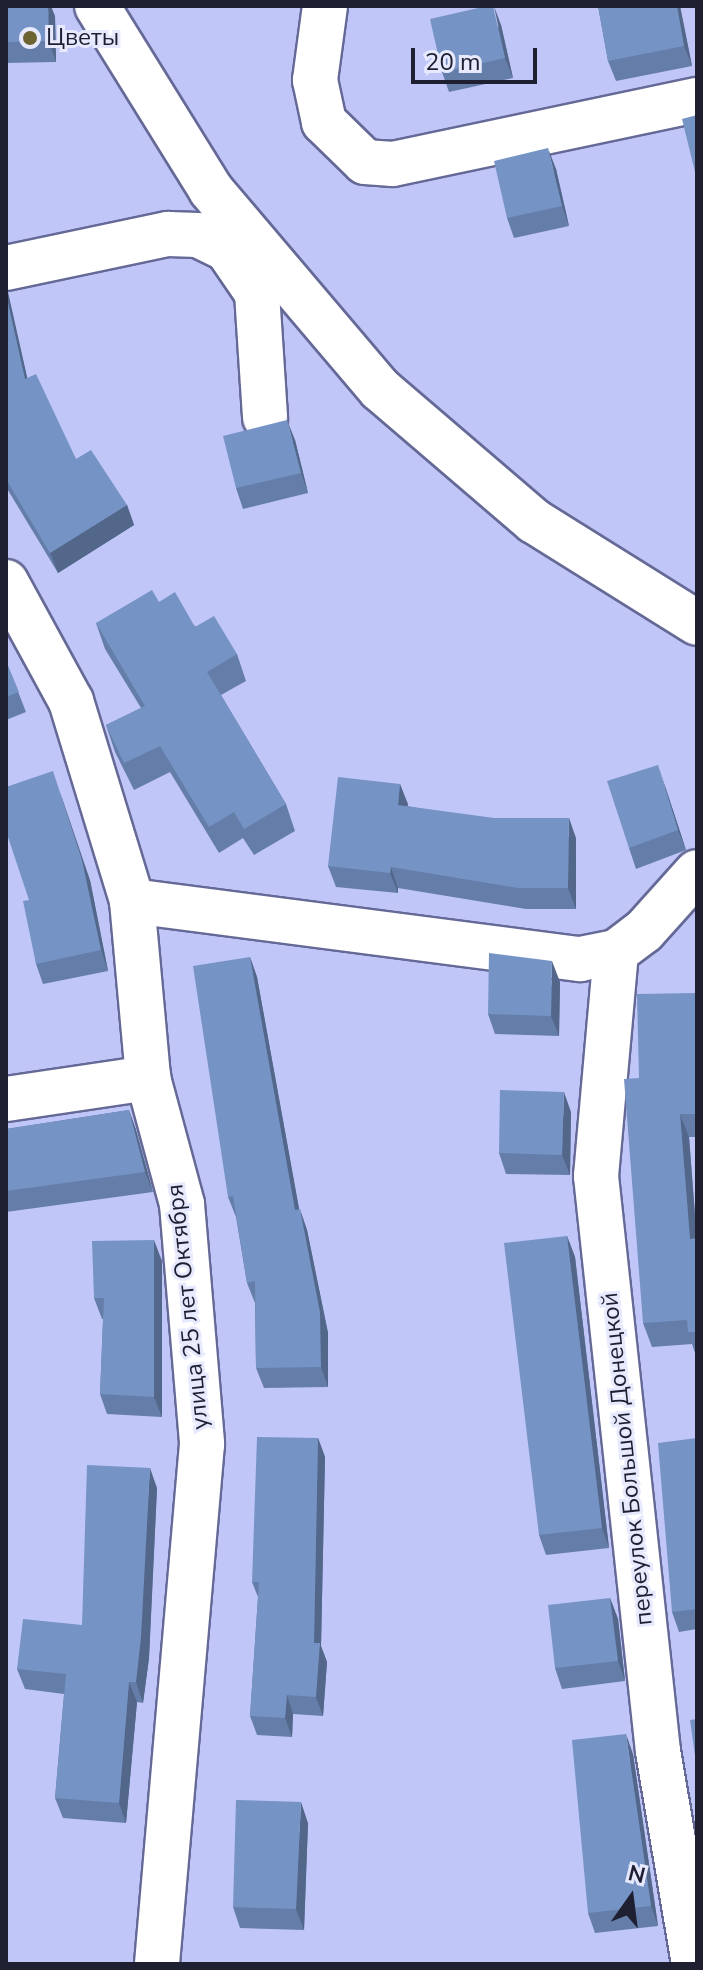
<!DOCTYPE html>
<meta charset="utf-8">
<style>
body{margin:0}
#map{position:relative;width:703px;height:1970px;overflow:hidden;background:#c1c6f8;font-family:"Nunito Sans",sans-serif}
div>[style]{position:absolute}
.roads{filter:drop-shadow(2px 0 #656996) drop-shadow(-2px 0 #656996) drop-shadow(0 2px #656996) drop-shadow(0 -2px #656996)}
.street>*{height:44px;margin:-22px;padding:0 22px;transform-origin:22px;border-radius:22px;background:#fff}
.secondary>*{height:44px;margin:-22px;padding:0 22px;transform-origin:22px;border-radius:22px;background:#fff}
.wall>*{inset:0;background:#657ea9}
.shaded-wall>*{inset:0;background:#526789}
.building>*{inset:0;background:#7593c4}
.dots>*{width:22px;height:22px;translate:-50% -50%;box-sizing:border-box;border:4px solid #e7e9fe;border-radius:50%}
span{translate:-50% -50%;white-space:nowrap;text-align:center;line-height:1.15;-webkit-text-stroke:6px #e7e9fe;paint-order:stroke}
.poi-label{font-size:24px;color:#1e2032}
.left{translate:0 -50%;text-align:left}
.street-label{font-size:24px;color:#1e2032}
.frame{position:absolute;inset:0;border:8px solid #1e2032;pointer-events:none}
.north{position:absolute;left:591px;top:1858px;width:80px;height:80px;-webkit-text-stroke:6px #e7e9fe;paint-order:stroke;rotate:14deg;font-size:22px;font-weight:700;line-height:32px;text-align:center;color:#1e2032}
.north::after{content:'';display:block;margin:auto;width:28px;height:36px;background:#1e2032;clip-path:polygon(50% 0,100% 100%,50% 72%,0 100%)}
.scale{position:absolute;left:411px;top:48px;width:126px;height:36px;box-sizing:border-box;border:4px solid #1e2032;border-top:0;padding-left:10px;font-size:24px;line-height:28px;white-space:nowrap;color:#1e2032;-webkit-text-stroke:6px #e7e9fe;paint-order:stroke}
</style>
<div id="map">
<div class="roads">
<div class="street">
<i style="left:325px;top:6px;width:75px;rotate:97.7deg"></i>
<i style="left:315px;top:80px;width:43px;rotate:77.9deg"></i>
<i style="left:324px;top:122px;width:57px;rotate:44.3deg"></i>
<i style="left:365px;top:162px;width:28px;rotate:4deg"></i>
<i style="left:393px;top:164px;width:311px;rotate:-11.9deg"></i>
<i style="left:6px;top:268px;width:166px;rotate:-11.9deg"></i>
<i style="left:168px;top:234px;width:30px;rotate:2deg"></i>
<i style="left:198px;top:235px;width:32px;rotate:26deg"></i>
<i style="left:227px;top:249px;width:53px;rotate:55.7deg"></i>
<i style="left:257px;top:293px;width:125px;rotate:86.3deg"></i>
<i style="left:6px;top:582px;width:136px;rotate:61.4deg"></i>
<i style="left:71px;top:701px;width:209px;rotate:73deg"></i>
<i style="left:132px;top:901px;width:178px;rotate:84.8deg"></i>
<i style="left:148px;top:1078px;width:131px;rotate:74.9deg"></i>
<i style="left:182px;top:1204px;width:241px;rotate:85.2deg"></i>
<i style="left:202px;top:1444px;width:522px;rotate:94.95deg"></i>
<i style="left:132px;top:901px;width:452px;rotate:7.4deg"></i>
<i style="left:580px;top:959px;width:37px;rotate:-11deg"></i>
<i style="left:616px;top:952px;width:35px;rotate:-37deg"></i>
<i style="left:644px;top:931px;width:79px;rotate:-48.1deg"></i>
<i style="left:616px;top:952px;width:225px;rotate:95.1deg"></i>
<i style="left:596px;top:1176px;width:578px;rotate:83.85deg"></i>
<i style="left:658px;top:1751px;width:216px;rotate:80.4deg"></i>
<i style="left:6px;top:1099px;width:144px;rotate:-8.4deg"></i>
</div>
<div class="secondary">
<i style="left:97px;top:6px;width:216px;rotate:58.2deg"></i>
<i style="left:211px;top:190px;width:261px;rotate:49.7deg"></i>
<i style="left:380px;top:389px;width:203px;rotate:40.6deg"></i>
<i style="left:534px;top:521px;width:192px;rotate:32deg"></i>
</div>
</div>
<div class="wall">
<i style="clip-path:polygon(6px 6px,55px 16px,56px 62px,6px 63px)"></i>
<i style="clip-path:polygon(598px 6px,680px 6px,692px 66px,616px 81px,608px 61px)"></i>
<i style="clip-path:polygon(501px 25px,513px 78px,449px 92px,442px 72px)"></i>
<i style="clip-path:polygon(556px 169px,569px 226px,514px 238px,507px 218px)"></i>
<i style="clip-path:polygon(6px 286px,27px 378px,76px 459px,127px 505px,134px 525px,58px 573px,6px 487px)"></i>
<i style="clip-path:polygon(295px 440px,308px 493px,243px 509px,236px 488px)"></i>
<i style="clip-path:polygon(159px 602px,237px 654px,246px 681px,221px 695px,286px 804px,295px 831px,254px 855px,243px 838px,219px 853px,170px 772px,134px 790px,115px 752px,106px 725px,141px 708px,105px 649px,96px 623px)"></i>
<i style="clip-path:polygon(6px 661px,26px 712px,6px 720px)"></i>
<i style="clip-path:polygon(400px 784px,407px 806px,576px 838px,576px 909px,526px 909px,398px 888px,398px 893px,336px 887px,328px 866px)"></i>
<i style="clip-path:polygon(665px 786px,686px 850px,636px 869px,629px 848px)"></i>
<i style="clip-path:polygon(90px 880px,108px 971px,43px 984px,36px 964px,29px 900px)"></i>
<i style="clip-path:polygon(250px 957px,257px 977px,299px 1210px,307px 1230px,328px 1333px,328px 1387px,264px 1388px,256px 1368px,255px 1303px,247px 1283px,236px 1217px,228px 1197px)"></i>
<i style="clip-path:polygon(560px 982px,559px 1036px,495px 1034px,488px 1014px)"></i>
<i style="clip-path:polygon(697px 993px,697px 1137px,689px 1137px,697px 1238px,696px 1356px,692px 1344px,652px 1347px,643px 1323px,639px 1078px)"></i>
<i style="clip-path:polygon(129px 1110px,136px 1130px,153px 1192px,6px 1212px,6px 1129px)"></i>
<i style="clip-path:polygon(571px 1112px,570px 1175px,506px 1174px,499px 1153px)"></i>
<i style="clip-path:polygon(567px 1236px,575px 1257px,609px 1548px,546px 1555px,539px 1535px)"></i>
<i style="clip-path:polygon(162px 1261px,162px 1417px,107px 1414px,100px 1394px,103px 1319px,102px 1319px,94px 1298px)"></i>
<i style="clip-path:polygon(318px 1438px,325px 1457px,321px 1646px,327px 1662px,323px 1716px,293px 1714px,292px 1737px,257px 1735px,250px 1716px,258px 1597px,252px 1582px)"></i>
<i style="clip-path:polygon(697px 1438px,697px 1629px,679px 1632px,672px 1612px)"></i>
<i style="clip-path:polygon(157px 1488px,149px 1658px,143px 1703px,137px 1702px,126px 1823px,63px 1818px,55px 1798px,64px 1694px,25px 1689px,17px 1669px,82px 1625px)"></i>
<i style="clip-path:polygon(610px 1598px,618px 1619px,625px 1681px,562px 1689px,555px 1668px)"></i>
<i style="clip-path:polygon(633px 1754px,658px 1926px,595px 1933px,588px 1913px)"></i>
<i style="clip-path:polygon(308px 1823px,304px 1930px,240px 1928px,233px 1907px)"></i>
</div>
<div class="shaded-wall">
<i style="clip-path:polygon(48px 6px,51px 6px,55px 16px,56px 62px,49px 41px)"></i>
<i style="clip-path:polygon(494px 6px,501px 25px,513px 78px,505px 58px)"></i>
<i style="clip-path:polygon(677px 6px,680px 6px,692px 66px,684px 46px)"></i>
<i style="clip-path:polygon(548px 148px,556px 169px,569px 226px,562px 206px)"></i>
<i style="clip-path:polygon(6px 286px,8px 292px,32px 399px,25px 379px,6px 294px)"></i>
<i style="clip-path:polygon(287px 420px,295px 440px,308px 493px,301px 473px)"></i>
<i style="clip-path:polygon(127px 505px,134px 525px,58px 573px,50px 553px)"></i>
<i style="clip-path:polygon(658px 765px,665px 786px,686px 850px,678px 830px)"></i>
<i style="clip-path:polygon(400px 784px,408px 804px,405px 825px,398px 805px)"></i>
<i style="clip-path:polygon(60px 792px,90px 880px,108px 971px,101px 950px)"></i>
<i style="clip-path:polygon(569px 818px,576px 838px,576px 909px,568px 888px)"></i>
<i style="clip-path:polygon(391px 867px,398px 888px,398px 893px,390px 873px)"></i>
<i style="clip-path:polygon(250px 957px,257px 977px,303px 1230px,295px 1210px)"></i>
<i style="clip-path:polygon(552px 961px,560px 982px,559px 1036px,551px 1016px)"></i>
<i style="clip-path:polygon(564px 1092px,571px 1112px,570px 1175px,562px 1155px)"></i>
<i style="clip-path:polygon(129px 1110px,136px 1130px,153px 1192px,145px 1172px)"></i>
<i style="clip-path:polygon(680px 1114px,689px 1137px,697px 1244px,690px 1239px)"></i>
<i style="clip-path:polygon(300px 1209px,307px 1230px,328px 1333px,328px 1387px,321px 1367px)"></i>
<i style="clip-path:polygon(567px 1236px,575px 1257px,609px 1548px,602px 1528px)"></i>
<i style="clip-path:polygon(154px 1240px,162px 1261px,162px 1417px,154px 1397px)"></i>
<i style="clip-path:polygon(318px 1438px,325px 1457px,321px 1646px,327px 1662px,323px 1716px,316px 1697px,314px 1643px)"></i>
<i style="clip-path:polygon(150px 1468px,157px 1488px,149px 1658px,143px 1703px,136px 1682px)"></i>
<i style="clip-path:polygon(610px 1598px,618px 1619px,625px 1681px,618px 1661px)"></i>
<i style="clip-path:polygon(129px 1682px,137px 1702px,126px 1823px,119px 1803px)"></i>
<i style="clip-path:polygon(287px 1695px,293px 1714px,292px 1737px,285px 1718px)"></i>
<i style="clip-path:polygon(626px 1734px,633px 1754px,658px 1926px,651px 1906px)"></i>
<i style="clip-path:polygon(301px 1802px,308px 1823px,304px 1930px,296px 1909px)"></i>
</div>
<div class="building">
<i style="clip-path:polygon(6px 6px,48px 6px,49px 41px,6px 42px)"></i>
<i style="clip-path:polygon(487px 6px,493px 6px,505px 58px,442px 72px,430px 19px)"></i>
<i style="clip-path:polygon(598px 6px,677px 6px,684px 46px,608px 61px)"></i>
<i style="clip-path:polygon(697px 115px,697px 180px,682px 119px)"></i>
<i style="clip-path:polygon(548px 148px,562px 206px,507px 218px,494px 161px)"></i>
<i style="clip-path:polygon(6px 294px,25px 379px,36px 374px,76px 459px,91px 450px,127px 505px,50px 553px,6px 479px)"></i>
<i style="clip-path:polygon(287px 420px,301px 473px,236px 488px,223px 436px)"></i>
<i style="clip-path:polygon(152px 590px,159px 602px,175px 592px,195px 627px,214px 616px,237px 654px,207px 672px,286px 804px,244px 829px,234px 812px,209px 827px,160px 746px,124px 763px,106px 725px,145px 706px,96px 623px)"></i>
<i style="clip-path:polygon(6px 661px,19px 692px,6px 697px)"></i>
<i style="clip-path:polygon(658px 765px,678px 830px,629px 848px,607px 781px)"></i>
<i style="clip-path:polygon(53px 771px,82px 860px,101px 950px,36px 964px,23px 901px,29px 900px,6px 831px,6px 787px)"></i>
<i style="clip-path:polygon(338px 777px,400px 784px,398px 805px,494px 818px,569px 818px,568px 888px,518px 888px,391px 867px,390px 873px,328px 866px)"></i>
<i style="clip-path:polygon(489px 953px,552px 961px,551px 1016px,488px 1014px)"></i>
<i style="clip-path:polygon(250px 957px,295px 1210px,300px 1209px,320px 1312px,321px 1367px,256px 1368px,255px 1281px,247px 1283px,233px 1196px,228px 1197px,193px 966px)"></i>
<i style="clip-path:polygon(697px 993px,697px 1114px,680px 1114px,690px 1239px,697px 1238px,697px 1332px,688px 1332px,687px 1320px,643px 1323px,624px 1079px,639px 1078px,637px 994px)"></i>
<i style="clip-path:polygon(500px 1090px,564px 1092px,562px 1155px,499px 1153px)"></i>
<i style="clip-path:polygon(129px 1110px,145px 1172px,6px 1191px,6px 1129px)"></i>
<i style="clip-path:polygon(567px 1236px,602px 1528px,539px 1535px,504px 1243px)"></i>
<i style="clip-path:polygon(154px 1240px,154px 1397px,100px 1394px,104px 1298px,94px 1298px,92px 1241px)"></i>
<i style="clip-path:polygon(257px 1437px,318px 1438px,314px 1643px,320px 1643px,316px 1697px,287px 1695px,285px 1718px,250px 1716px,259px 1582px,252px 1582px)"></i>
<i style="clip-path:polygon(697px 1438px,697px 1609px,672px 1612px,658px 1443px)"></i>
<i style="clip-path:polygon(87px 1465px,150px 1468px,141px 1638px,136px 1682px,129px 1682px,119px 1803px,55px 1798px,66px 1674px,17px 1669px,23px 1619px,82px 1625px)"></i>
<i style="clip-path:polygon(610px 1598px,618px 1661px,555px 1668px,548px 1605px)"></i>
<i style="clip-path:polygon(697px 1719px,697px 1770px,690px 1720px)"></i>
<i style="clip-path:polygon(626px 1734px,651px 1906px,588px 1913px,572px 1740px)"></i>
<i style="clip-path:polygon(236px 1800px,301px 1802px,296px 1909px,233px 1907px)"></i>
</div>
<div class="dots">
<i style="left:30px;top:38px;background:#6d6431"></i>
</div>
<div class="poi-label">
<span class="left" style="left:46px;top:38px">Цветы</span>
</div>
<div class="street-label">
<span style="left:188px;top:1307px;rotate:-96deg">улица 25 лет Октября</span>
<span style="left:627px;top:1459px;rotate:-96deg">переулок Большой Донецкой</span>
</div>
<div class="frame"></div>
<div class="north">N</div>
<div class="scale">20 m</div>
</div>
